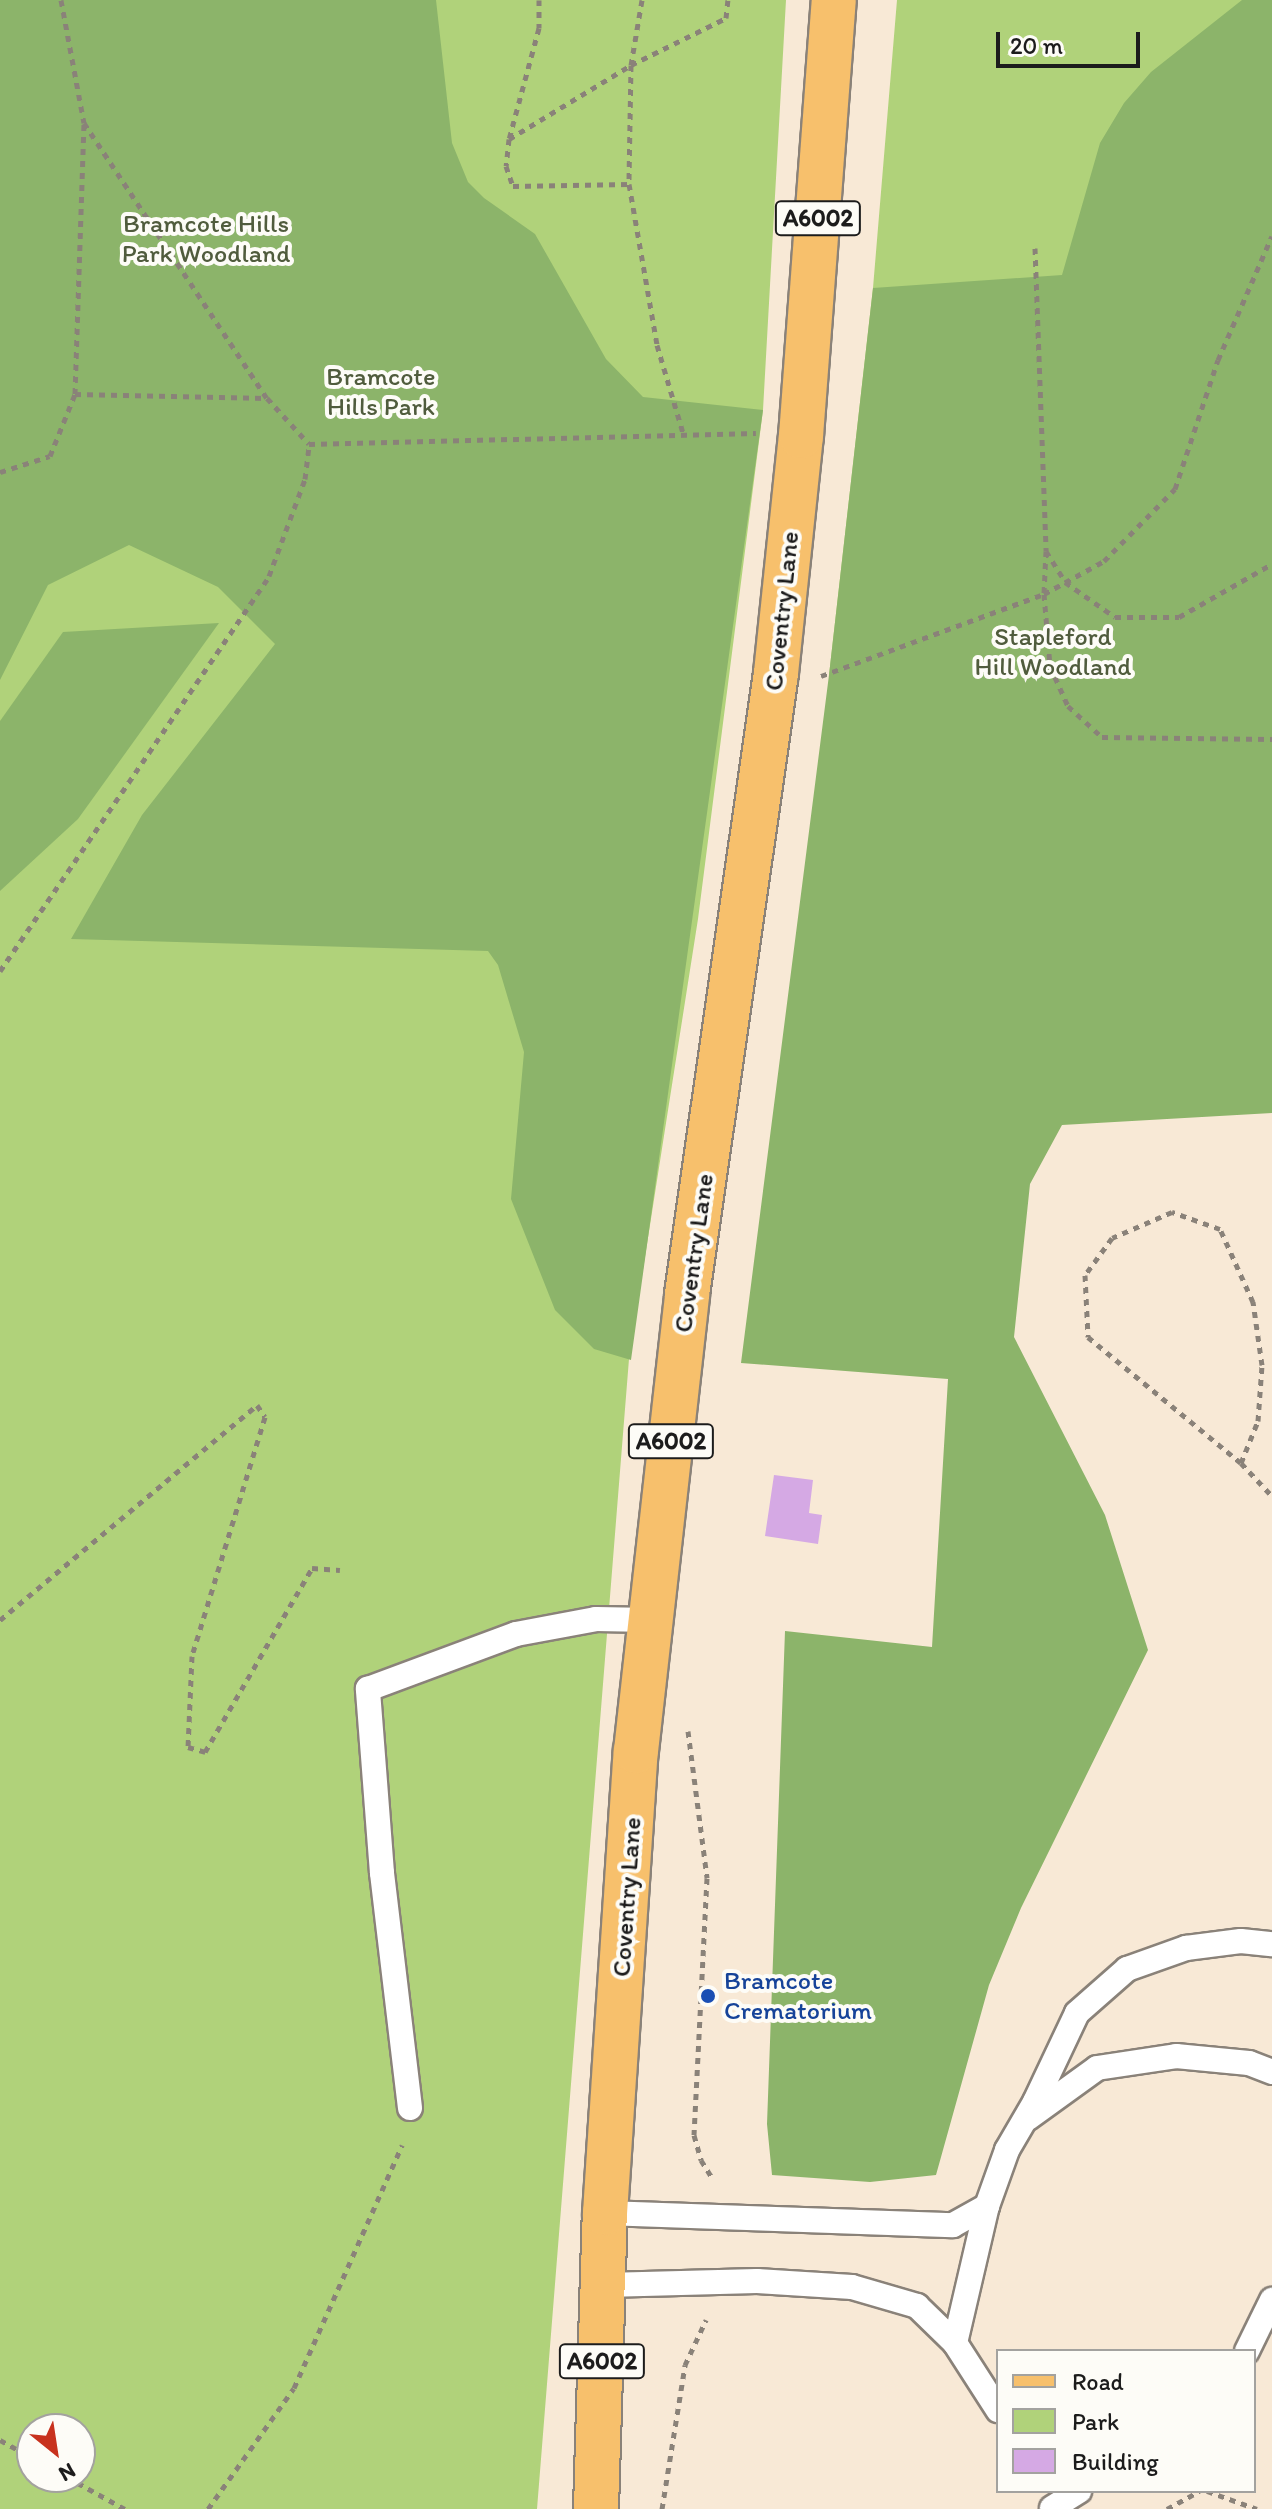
<!DOCTYPE html>
<style>
body{margin:0}
#map{position:relative;width:1272px;height:2509px;overflow:hidden;background:#f8e9d6;font-family:Itim,sans-serif}
div>[style]{position:absolute}
.green>*{inset:0;background:#b0d27a}
.forest>*{inset:0;background:#8cb46a}
.building>*{inset:0;background:#d5a9e4}
.path>*{height:5px;margin-top:-2.5px;transform-origin:0;background:repeating-linear-gradient(90deg,#8a8279 0 6px,transparent 0 12px)}
.roads{filter:drop-shadow(2px 0 #8a8279) drop-shadow(-2px 0 #8a8279) drop-shadow(0 2px #8a8279) drop-shadow(0 -2px #8a8279)}
.lane>*{height:24px;margin:-12px;padding:0 12px;transform-origin:12px;border-radius:12px;background:#fff}
.primary>*{height:44px;margin:-22px;padding:0 22px;transform-origin:22px;border-radius:22px;background:#f7c06c}
.dots>*{width:22px;height:22px;translate:-50% -50%;box-sizing:border-box;border:4px solid #fdfcf7;border-radius:50%}
span{translate:-50% -50%;white-space:nowrap;text-align:center;line-height:1.15;-webkit-text-stroke:8px #fdfcf7;paint-order:stroke}
.shield-label span{padding:2px 6px;background:#fdfcf7;border:2px solid;border-radius:6px;-webkit-text-stroke-width:0}
.shield-label{font-size:24px;color:#1c1c1c;font-weight:700}
.park-label{font-size:26px;color:#505c3d}
.street-label{font-size:26px;color:#1c1c1c}
.transit-label{font-size:26px;color:#164399}
.left{translate:0 -50%;text-align:left}
.legend{position:absolute;left:996px;top:2349px;width:260px;height:144px;box-sizing:border-box;background:#fdfcf7;border:2px solid #a3a29f;margin:0;padding:10px 14px;list-style:none;font-size:24px;color:#1c1c1c}
.legend li{display:flex;align-items:center;gap:16px;height:40px}
.legend b{width:40px;border:2px solid #a3a29f}
.north{position:absolute;left:16px;top:2413px;width:80px;height:80px;box-sizing:border-box;background:#fdfcf7;border:2px solid #a3a29f;border-radius:50%;rotate:150deg;font-size:22px;font-weight:700;line-height:32px;text-align:center;color:#1c1c1c}
.north::after{content:'';display:block;margin:auto;width:28px;height:36px;background:#c8321e;clip-path:polygon(50% 0,100% 100%,50% 72%,0 100%)}
.scale{position:absolute;left:996px;top:32px;width:144px;height:36px;box-sizing:border-box;border:4px solid #1c1c1c;border-top:0;padding-left:10px;font-size:24px;line-height:28px;white-space:nowrap;color:#1c1c1c;-webkit-text-stroke:6px #fdfcf7;paint-order:stroke}
</style>
<div id="map">
<div class="green">
<i style="clip-path:polygon(evenodd,0 0,786px 0,763px 410px,698px 919px,629px 1359px,537px 2509px,0 2509px,0 0,32px 2429px,80px 2429px,80px 2477px,32px 2477px,32px 2429px)"></i>
<i style="clip-path:polygon(897px 0,1272px 0,829px 675px,873px 288px)"></i>
</div>
<div class="forest">
<i style="clip-path:polygon(0 0,436px 0,452px 143px,468px 182px,484px 198px,535px 234px,606px 359px,643px 397px,763px 410px,631px 1360px,594px 1349px,555px 1310px,511px 1199px,524px 1052px,498px 965px,488px 951px,71px 939px,142px 815px,275px 644px,218px 587px,129px 545px,48px 585px,0 680px)"></i>
<i style="clip-path:polygon(1242px 0,1272px 0,1272px 1113px,1062px 1125px,1030px 1184px,1014px 1337px,1105px 1515px,1148px 1650px,1021px 1908px,989px 1985px,936px 2175px,870px 2182px,772px 2175px,767px 2124px,785px 1631px,932px 1647px,948px 1379px,741px 1363px,829px 675px,873px 288px,1062px 275px,1100px 143px,1124px 103px,1151px 72px)"></i>
<i style="clip-path:polygon(219px 623px,78px 819px,0 891px,0 721px,63px 632px)"></i>
</div>
<div class="building">
<i style="clip-path:polygon(774px 1475px,813px 1480px,809px 1513px,822px 1515px,818px 1544px,765px 1536px)"></i>
</div>
<div class="path">
<i style="left:61px;top:0;width:125px;rotate:79.4deg"></i>
<i style="left:84px;top:123px;width:330px;rotate:56.4deg"></i>
<i style="left:267px;top:398px;width:62px;rotate:47.6deg"></i>
<i style="left:539px;top:0;width:28px;rotate:90deg"></i>
<i style="left:539px;top:28px;width:115px;rotate:105.1deg"></i>
<i style="left:509px;top:139px;width:143px;rotate:-31.2deg"></i>
<i style="left:631px;top:65px;width:106px;rotate:-26.3deg"></i>
<i style="left:726px;top:18px;width:18px;rotate:-84deg"></i>
<i style="left:642px;top:0;width:66px;rotate:99.6deg"></i>
<i style="left:631px;top:65px;width:119px;rotate:91deg"></i>
<i style="left:629px;top:184px;width:163px;rotate:80.1deg"></i>
<i style="left:657px;top:345px;width:92px;rotate:73.5deg"></i>
<i style="left:509px;top:139px;width:27px;rotate:96deg"></i>
<i style="left:506px;top:166px;width:21px;rotate:71deg"></i>
<i style="left:513px;top:186px;width:116px;rotate:-1deg"></i>
<i style="left:1035px;top:248px;width:303px;rotate:87.9deg"></i>
<i style="left:1046px;top:551px;width:43px;rotate:92.7deg"></i>
<i style="left:1044px;top:594px;width:72px;rotate:85.2deg"></i>
<i style="left:1050px;top:666px;width:44px;rotate:65.8deg"></i>
<i style="left:1068px;top:706px;width:46px;rotate:42.4deg"></i>
<i style="left:1102px;top:737px;width:170px;rotate:0.7deg"></i>
<i style="left:75px;top:394px;width:191px;rotate:1.2deg"></i>
<i style="left:309px;top:444px;width:447px;rotate:-1.4deg"></i>
<i style="left:0;top:472px;width:52px;rotate:-17.7deg"></i>
<i style="left:50px;top:456px;width:67px;rotate:-68deg"></i>
<i style="left:75px;top:394px;width:270px;rotate:-88.1deg"></i>
<i style="left:1046px;top:551px;width:36px;rotate:58deg"></i>
<i style="left:1065px;top:582px;width:61px;rotate:35deg"></i>
<i style="left:1115px;top:617px;width:64px"></i>
<i style="left:1179px;top:617px;width:107px;rotate:-29.7deg"></i>
<i style="left:821px;top:676px;width:238px;rotate:-20.2deg"></i>
<i style="left:1044px;top:594px;width:68px;rotate:-28.8deg"></i>
<i style="left:1104px;top:561px;width:101px;rotate:-45.4deg"></i>
<i style="left:1175px;top:489px;width:136px;rotate:-71.6deg"></i>
<i style="left:1218px;top:360px;width:135px;rotate:-66.5deg"></i>
<i style="left:0;top:971px;width:478px;rotate:-55.7deg"></i>
<i style="left:269px;top:576px;width:103px;rotate:-69.6deg"></i>
<i style="left:305px;top:479px;width:35px;rotate:-83deg"></i>
<i style="left:1241px;top:1463px;width:45px;rotate:-68deg"></i>
<i style="left:1258px;top:1421px;width:56px;rotate:-85.9deg"></i>
<i style="left:1262px;top:1365px;width:64px;rotate:-98.1deg"></i>
<i style="left:1253px;top:1302px;width:80px;rotate:-114.3deg"></i>
<i style="left:1220px;top:1229px;width:51px;rotate:-160.5deg"></i>
<i style="left:1172px;top:1212px;width:65px;rotate:156.6deg"></i>
<i style="left:1112px;top:1238px;width:46px;rotate:126.1deg"></i>
<i style="left:1085px;top:1275px;width:62px;rotate:87.2deg"></i>
<i style="left:1088px;top:1337px;width:198px;rotate:39.5deg"></i>
<i style="left:1241px;top:1463px;width:45px;rotate:46.8deg"></i>
<i style="left:0;top:1620px;width:335px;rotate:-39.9deg"></i>
<i style="left:257px;top:1405px;width:14px;rotate:56deg"></i>
<i style="left:265px;top:1417px;width:250px;rotate:107deg"></i>
<i style="left:192px;top:1656px;width:91px;rotate:92.5deg"></i>
<i style="left:188px;top:1747px;width:18px;rotate:16deg"></i>
<i style="left:205px;top:1752px;width:213px;rotate:-59.8deg"></i>
<i style="left:312px;top:1568px;width:28px;rotate:4deg"></i>
<i style="left:688px;top:1731px;width:148px;rotate:82.6deg"></i>
<i style="left:707px;top:1878px;width:257px;rotate:92.9deg"></i>
<i style="left:694px;top:2135px;width:26px;rotate:74deg"></i>
<i style="left:701px;top:2160px;width:22px;rotate:58deg"></i>
<i style="left:0;top:2440px;width:37px;rotate:29deg"></i>
<i style="left:67px;top:2477px;width:66px;rotate:28.9deg"></i>
<i style="left:1207px;top:2491px;width:53px;rotate:19.8deg"></i>
<i style="left:208px;top:2509px;width:148px;rotate:-54.6deg"></i>
<i style="left:294px;top:2388px;width:266px;rotate:-66deg"></i>
<i style="left:662px;top:2509px;width:146px;rotate:-80.9deg"></i>
<i style="left:685px;top:2365px;width:50px;rotate:-65deg"></i>
<i style="left:1167px;top:2509px;width:37px;rotate:-29deg"></i>
</div>
<div class="roads">
<div class="lane">
<i style="left:410px;top:2108px;width:237px;rotate:-96.8deg"></i>
<i style="left:382px;top:1873px;width:185px;rotate:-94.4deg"></i>
<i style="left:368px;top:1689px;width:158px;rotate:-20.4deg"></i>
<i style="left:516px;top:1634px;width:81px;rotate:-10.6deg"></i>
<i style="left:596px;top:1619px;width:55px;rotate:1deg"></i>
<i style="left:1028px;top:2118px;width:85px;rotate:-35.9deg"></i>
<i style="left:1097px;top:2068px;width:80px;rotate:-8.6deg"></i>
<i style="left:1176px;top:2056px;width:73px;rotate:5.5deg"></i>
<i style="left:1249px;top:2063px;width:25px;rotate:21deg"></i>
<i style="left:605px;top:2213px;width:348px;rotate:2deg"></i>
<i style="left:953px;top:2225px;width:39px;rotate:-29deg"></i>
<i style="left:605px;top:2285px;width:152px;rotate:-1.5deg"></i>
<i style="left:757px;top:2281px;width:95px;rotate:3.6deg"></i>
<i style="left:852px;top:2287px;width:68px;rotate:16.3deg"></i>
<i style="left:917px;top:2306px;width:53px;rotate:44.2deg"></i>
<i style="left:955px;top:2343px;width:80px;rotate:57.3deg"></i>
<i style="left:955px;top:2343px;width:141px;rotate:-76.9deg"></i>
<i style="left:987px;top:2206px;width:59px;rotate:-70.3deg"></i>
<i style="left:1007px;top:2150px;width:56px;rotate:-59.7deg"></i>
<i style="left:1035px;top:2102px;width:98px;rotate:-64.7deg"></i>
<i style="left:1077px;top:2013px;width:67px;rotate:-41.3deg"></i>
<i style="left:1127px;top:1969px;width:63px;rotate:-19.6deg"></i>
<i style="left:1186px;top:1948px;width:55px;rotate:-7.3deg"></i>
<i style="left:1241px;top:1941px;width:31px;rotate:6deg"></i>
<i style="left:1247px;top:2351px;width:57px;rotate:-63.9deg"></i>
<i style="left:1052px;top:2508px;width:32px;rotate:-32deg"></i>
</div>
<div class="primary">
<i style="left:596px;top:2509px;width:296px;rotate:-88.3deg"></i>
<i style="left:605px;top:2213px;width:463px;rotate:-86.2deg"></i>
<i style="left:636px;top:1751px;width:460px;rotate:-83.6deg"></i>
<i style="left:687px;top:1294px;width:627px;rotate:-81.84deg"></i>
<i style="left:776px;top:673px;width:238px;rotate:-84deg"></i>
<i style="left:801px;top:436px;width:437px;rotate:-85.7deg"></i>
</div>
</div>
<div class="dots">
<i style="left:708px;top:1996px;background:#1a4fb4"></i>
</div>
<div class="shield-label">
<span style="left:818px;top:218px">A6002</span>
<span style="left:671px;top:1441px">A6002</span>
<span style="left:602px;top:2361px">A6002</span>
</div>
<div class="park-label">
<span style="left:206px;top:239px">Bramcote Hills<br>Park Woodland</span>
<span style="left:381px;top:392px">Bramcote<br>Hills Park</span>
<span style="left:1053px;top:652px">Stapleford<br>Hill Woodland</span>
</div>
<div class="street-label">
<span style="left:782px;top:611px;rotate:-84deg">Coventry Lane</span>
<span style="left:694px;top:1253px;rotate:-82deg">Coventry Lane</span>
<span style="left:627px;top:1897px;rotate:-86deg">Coventry Lane</span>
</div>
<div class="transit-label">
<span class="left" style="left:724px;top:1996px">Bramcote<br>Crematorium</span>
</div>
<ul class="legend">
<li><b style="height:10px;background:#f7c06c"></b>Road</li>
<li><b style="height:22px;background:#b0d27a"></b>Park</li>
<li><b style="height:22px;background:#d5a9e4"></b>Building</li>
</ul>
<div class="north">N</div>
<div class="scale">20 m</div>
</div>
